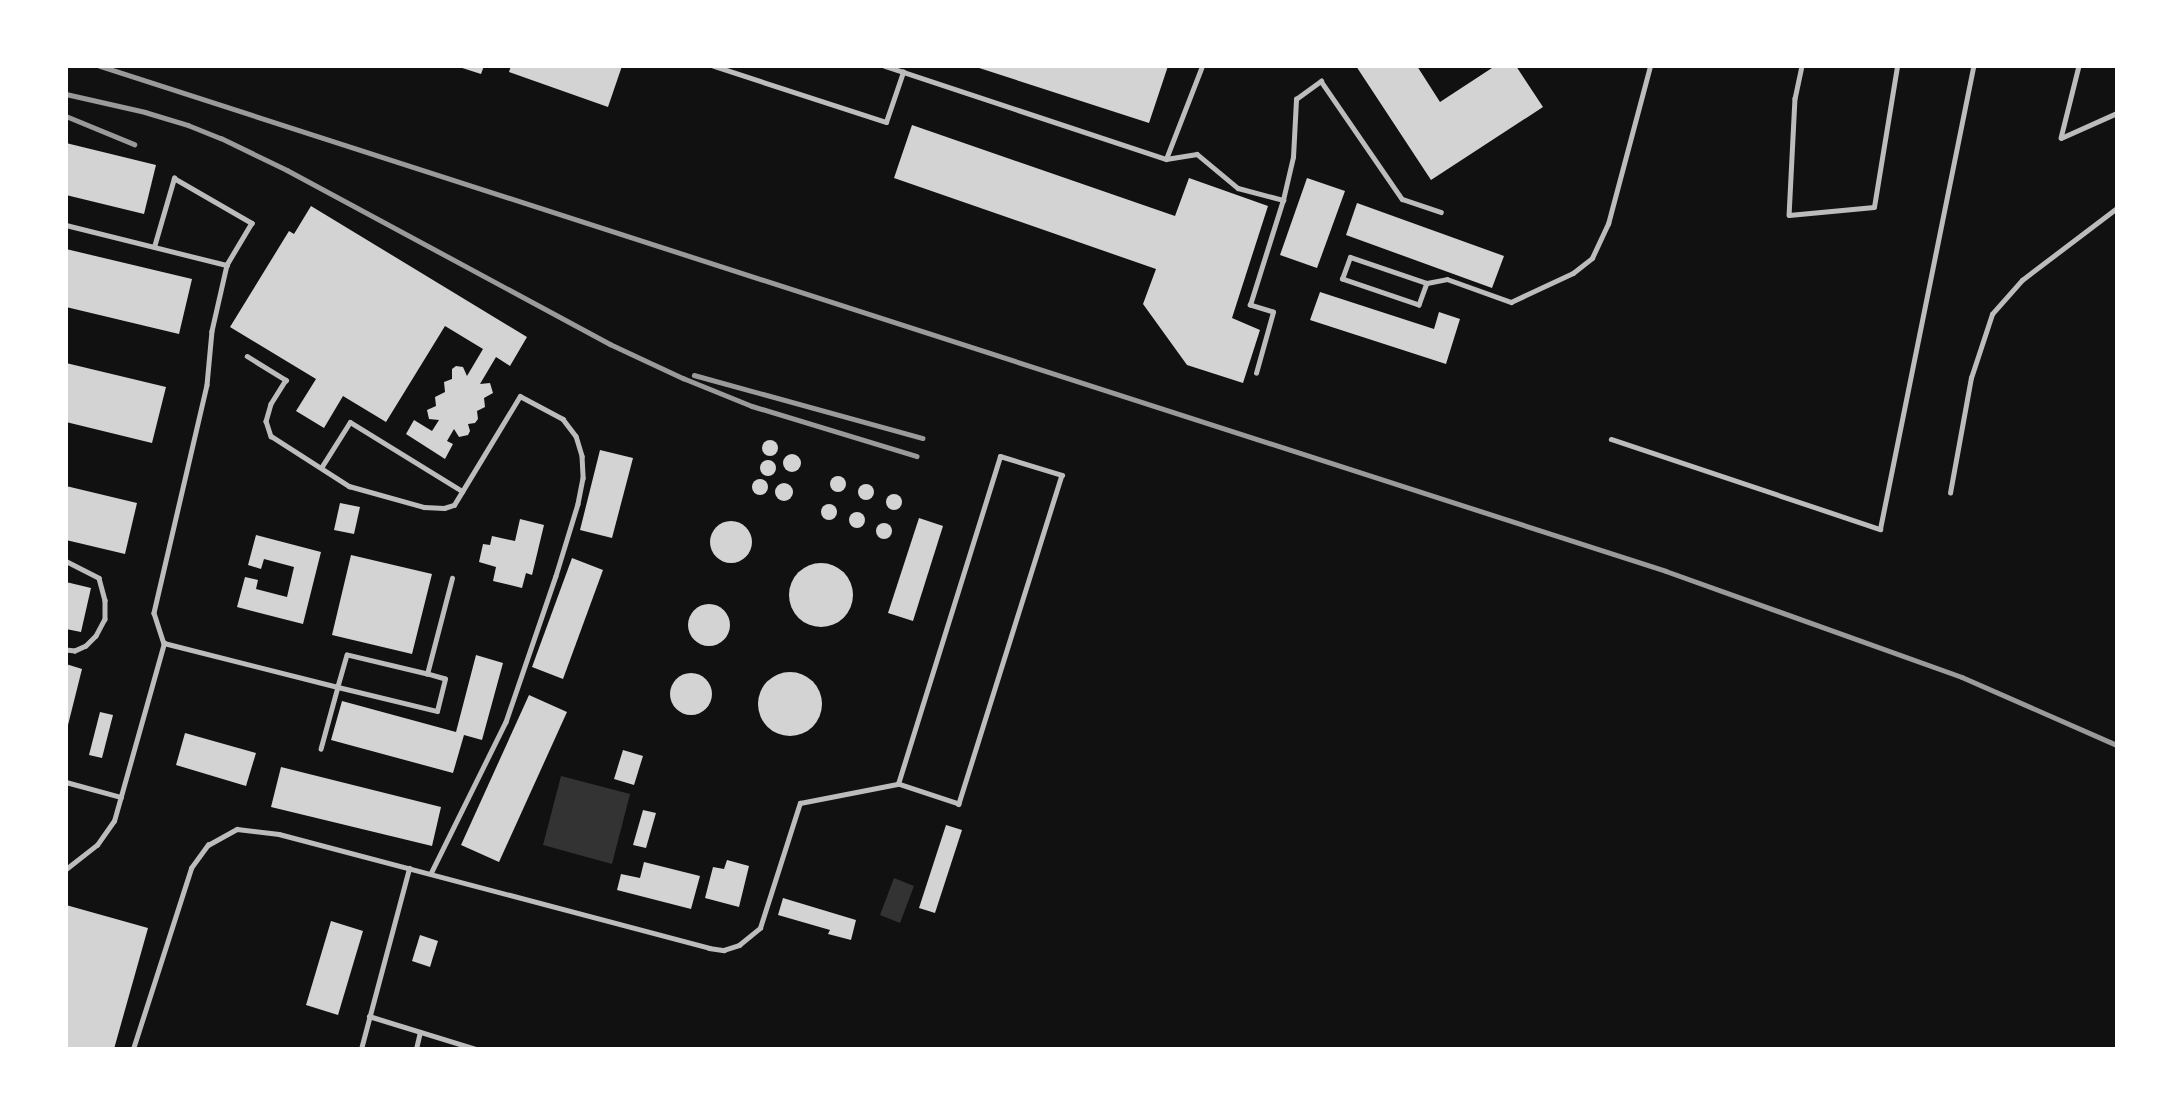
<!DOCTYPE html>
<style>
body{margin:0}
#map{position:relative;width:2183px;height:1115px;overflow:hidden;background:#111;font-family:"Libre Baskerville",serif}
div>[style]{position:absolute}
.water>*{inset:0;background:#333}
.building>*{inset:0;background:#d3d3d3}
.round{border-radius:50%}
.service>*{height:4.5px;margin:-2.25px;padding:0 2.25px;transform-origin:2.25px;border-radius:2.25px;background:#bcbcbc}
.rail>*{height:4.5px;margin:-2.25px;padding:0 2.25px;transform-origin:2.25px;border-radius:2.25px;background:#9a9a9a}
span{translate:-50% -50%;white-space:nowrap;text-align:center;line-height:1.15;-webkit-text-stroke:6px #fff;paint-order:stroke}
.frame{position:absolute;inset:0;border:68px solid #fff;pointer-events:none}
</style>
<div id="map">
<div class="water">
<i style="clip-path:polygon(561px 776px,630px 794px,612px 864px,543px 845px)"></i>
<i style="clip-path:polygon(894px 878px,914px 886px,900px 923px,880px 915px)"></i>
</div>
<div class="building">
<i style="clip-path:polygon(456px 66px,484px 66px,481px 74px)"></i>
<i style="clip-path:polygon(511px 66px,622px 66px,608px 107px,509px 72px)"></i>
<i style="clip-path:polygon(973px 66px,1168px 66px,1149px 123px)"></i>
<i style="clip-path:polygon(1356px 66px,1417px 66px,1440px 102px,1495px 66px,1516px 66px,1543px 107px,1431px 180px)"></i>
<i style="clip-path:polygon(912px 125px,1175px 216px,1189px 178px,1268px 206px,1232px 318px,1260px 330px,1243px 383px,1187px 365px,1143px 304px,1156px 269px,894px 178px)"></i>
<i style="clip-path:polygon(66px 143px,156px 165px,144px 214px,66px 195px)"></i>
<i style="clip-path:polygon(1307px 178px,1345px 191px,1317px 268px,1280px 255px)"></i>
<i style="clip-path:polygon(1357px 203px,1504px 256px,1492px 288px,1346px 235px)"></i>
<i style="clip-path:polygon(311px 206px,527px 337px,510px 366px,496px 357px,480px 384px,490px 383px,493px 393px,484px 398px,485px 407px,477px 411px,478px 419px,475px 423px,468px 424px,470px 431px,468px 435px,459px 437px,454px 429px,447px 441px,453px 444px,445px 459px,406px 434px,414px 420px,432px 431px,439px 420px,429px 419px,427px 410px,436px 406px,435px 397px,445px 392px,444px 382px,452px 379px,452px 369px,456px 366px,463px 367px,467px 376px,483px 349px,445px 326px,386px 422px,343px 396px,324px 428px,296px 411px,316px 379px,230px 327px,289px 231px,294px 234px)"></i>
<i style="clip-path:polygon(66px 249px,192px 279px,179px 334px,66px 307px)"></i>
<i style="clip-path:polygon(1320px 292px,1434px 329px,1439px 312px,1460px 319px,1446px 364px,1310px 320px)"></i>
<i style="clip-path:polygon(66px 363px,166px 387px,152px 443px,66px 422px)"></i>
<i class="round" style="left:762px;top:440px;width:16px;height:16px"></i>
<i style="clip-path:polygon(600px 450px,633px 458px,612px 538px,580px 530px)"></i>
<i class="round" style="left:783px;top:454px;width:18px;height:18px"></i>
<i class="round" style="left:760px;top:460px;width:16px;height:16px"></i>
<i class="round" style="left:830px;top:476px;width:16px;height:16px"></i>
<i class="round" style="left:752px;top:479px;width:16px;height:16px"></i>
<i class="round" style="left:775px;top:483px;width:18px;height:18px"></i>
<i class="round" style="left:858px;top:484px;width:16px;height:16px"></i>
<i style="clip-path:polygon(66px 486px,137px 503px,125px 554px,66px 540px)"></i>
<i class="round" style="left:886px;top:494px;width:16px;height:16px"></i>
<i style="clip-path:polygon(340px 503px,360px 507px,354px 534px,334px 530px)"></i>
<i class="round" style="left:821px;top:504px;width:16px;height:16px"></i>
<i class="round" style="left:849px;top:512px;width:16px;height:16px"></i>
<i style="clip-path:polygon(919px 518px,943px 526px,913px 621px,888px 613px)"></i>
<i style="clip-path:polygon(520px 519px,544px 525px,532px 575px,526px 573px,522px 588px,493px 581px,496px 567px,479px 562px,483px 544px,490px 545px,492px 536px,515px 541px)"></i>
<i class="round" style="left:710px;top:521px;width:42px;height:42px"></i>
<i class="round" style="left:876px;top:523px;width:16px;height:16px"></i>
<i style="clip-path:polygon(256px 535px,321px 552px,303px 624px,237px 607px,245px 577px,258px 580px,256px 589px,287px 597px,294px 567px,264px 559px,261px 569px,248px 565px)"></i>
<i style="clip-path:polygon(351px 555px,432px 574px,412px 654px,332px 635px)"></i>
<i style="clip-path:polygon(572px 558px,603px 570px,563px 679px,532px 667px)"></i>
<i class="round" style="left:789px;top:563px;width:64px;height:64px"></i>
<i style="clip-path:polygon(66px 582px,91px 588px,81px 632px,66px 629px)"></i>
<i class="round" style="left:688px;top:604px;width:42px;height:42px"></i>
<i style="clip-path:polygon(476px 655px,503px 663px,482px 740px,464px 735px,453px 773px,331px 740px,342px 701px,456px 732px)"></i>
<i style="clip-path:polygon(66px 664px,82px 669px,67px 729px,66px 729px)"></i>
<i class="round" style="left:758px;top:672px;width:64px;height:64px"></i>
<i class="round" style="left:670px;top:673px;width:42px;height:42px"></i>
<i style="clip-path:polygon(529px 695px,567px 712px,499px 862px,461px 845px)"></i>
<i style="clip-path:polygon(100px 712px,113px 715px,102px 758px,89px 755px)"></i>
<i style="clip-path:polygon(185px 733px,256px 753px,246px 786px,176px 765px)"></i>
<i style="clip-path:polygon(623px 750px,643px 756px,634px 785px,614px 779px)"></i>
<i style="clip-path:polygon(281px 767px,441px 807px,432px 846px,271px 807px)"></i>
<i style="clip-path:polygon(643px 810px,656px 813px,646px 848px,633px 845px)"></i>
<i style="clip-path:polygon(946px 825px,962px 830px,935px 913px,919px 908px)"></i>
<i style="clip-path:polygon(727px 860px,749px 866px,739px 907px,705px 898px,713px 867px,724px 869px)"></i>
<i style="clip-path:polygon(644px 862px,700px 876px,691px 909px,617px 890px,621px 874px,640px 878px)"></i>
<i style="clip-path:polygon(783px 898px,856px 920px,851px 940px,828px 934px,830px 930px,778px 915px)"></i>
<i style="clip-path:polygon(66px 905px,148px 928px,114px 1049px,66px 1049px)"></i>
<i style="clip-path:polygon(331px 921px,363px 931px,338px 1015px,306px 1005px)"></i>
<i style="clip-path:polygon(420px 935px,438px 941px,430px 967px,412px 961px)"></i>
</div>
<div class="service">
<i style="left:714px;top:66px;width:181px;rotate:18deg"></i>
<i style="left:886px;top:122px;width:53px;rotate:-71.2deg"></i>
<i style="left:885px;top:66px;width:296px;rotate:18.3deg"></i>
<i style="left:1166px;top:159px;width:100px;rotate:-68.8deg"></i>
<i style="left:1802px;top:66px;width:33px;rotate:102deg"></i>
<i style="left:1795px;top:98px;width:117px;rotate:92.9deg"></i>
<i style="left:1789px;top:215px;width:85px;rotate:-5.4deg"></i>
<i style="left:1874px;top:207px;width:143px;rotate:-80.7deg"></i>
<i style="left:2079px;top:66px;width:74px;rotate:104deg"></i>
<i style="left:2061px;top:138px;width:61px;rotate:-24.1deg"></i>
<i style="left:1166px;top:159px;width:31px;rotate:-9deg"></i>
<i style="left:1197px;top:154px;width:53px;rotate:39.7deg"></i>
<i style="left:1238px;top:188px;width:47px;rotate:14.9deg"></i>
<i style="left:1283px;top:200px;width:44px;rotate:-76.9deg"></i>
<i style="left:1293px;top:157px;width:58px;rotate:-87deg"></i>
<i style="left:1296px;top:99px;width:31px;rotate:-36deg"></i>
<i style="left:1321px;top:81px;width:143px;rotate:55.5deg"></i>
<i style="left:1402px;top:199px;width:41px;rotate:18.4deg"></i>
<i style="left:66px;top:225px;width:166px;rotate:14deg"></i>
<i style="left:227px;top:265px;width:68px;rotate:102.8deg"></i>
<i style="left:212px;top:331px;width:54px;rotate:95.3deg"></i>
<i style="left:207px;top:385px;width:234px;rotate:103.1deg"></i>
<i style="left:154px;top:613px;width:32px;rotate:72deg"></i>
<i style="left:154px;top:247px;width:72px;rotate:-73.8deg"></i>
<i style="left:174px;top:178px;width:90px;rotate:30deg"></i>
<i style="left:252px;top:223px;width:49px;rotate:120.8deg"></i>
<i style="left:1427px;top:283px;width:23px;rotate:110deg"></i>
<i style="left:1419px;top:305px;width:81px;rotate:-161.3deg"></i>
<i style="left:1342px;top:279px;width:23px;rotate:-70deg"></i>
<i style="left:1350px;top:257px;width:81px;rotate:18.7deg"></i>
<i style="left:1427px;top:283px;width:20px;rotate:-11deg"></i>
<i style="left:1447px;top:279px;width:68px;rotate:19.8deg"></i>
<i style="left:1511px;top:302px;width:68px;rotate:-25.1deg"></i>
<i style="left:1573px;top:273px;width:24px;rotate:-38deg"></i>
<i style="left:1592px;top:258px;width:38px;rotate:-65deg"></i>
<i style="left:1608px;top:224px;width:163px;rotate:-75.1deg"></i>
<i style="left:247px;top:356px;width:46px;rotate:31.6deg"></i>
<i style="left:286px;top:380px;width:28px;rotate:122deg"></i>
<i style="left:271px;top:404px;width:18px;rotate:106deg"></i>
<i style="left:266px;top:421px;width:16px;rotate:72deg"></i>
<i style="left:271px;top:436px;width:93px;rotate:32.7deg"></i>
<i style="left:349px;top:486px;width:78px;rotate:15.6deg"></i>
<i style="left:424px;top:507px;width:20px;rotate:3deg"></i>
<i style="left:444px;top:508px;width:10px;rotate:-17deg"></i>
<i style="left:454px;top:505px;width:127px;rotate:-58.8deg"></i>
<i style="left:520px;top:396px;width:49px;rotate:28.1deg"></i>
<i style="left:563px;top:419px;width:21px;rotate:53deg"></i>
<i style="left:576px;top:436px;width:21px;rotate:73deg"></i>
<i style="left:582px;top:456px;width:22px;rotate:87deg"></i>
<i style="left:583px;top:478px;width:26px;rotate:101deg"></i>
<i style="left:578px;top:504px;width:75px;rotate:107deg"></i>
<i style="left:556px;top:576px;width:154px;rotate:108.9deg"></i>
<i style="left:506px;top:722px;width:169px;rotate:116.3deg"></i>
<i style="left:1256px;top:373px;width:63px;rotate:-74.4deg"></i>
<i style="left:1273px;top:312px;width:24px;rotate:-163deg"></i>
<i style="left:1250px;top:305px;width:110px;rotate:-72.6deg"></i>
<i style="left:1611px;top:439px;width:284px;rotate:18.5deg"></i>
<i style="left:1880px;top:529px;width:472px;rotate:-78.6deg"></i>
<i style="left:321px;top:468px;width:54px;rotate:-57.8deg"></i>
<i style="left:350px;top:422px;width:132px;rotate:31.6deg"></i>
<i style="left:1950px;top:493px;width:117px;rotate:-79.7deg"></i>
<i style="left:1971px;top:378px;width:67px;rotate:-71.8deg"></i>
<i style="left:1992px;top:314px;width:45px;rotate:-48.6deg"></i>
<i style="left:2022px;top:280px;width:119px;rotate:-37.2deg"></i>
<i style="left:66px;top:561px;width:37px;rotate:27deg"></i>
<i style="left:99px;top:578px;width:23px;rotate:75deg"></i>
<i style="left:105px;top:600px;width:19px;rotate:90deg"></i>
<i style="left:105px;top:619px;width:19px;rotate:118deg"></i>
<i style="left:96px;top:636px;width:14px;rotate:135deg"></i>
<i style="left:86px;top:646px;width:12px;rotate:156deg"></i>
<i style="left:75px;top:651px;width:9px;rotate:-174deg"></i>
<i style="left:427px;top:674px;width:82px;rotate:-166.6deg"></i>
<i style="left:347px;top:655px;width:33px;rotate:106deg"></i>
<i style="left:338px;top:687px;width:102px;rotate:13.6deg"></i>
<i style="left:437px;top:711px;width:33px;rotate:-76deg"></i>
<i style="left:445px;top:679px;width:19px;rotate:-164deg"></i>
<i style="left:427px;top:674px;width:99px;rotate:-75.4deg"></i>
<i style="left:66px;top:782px;width:57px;rotate:15.3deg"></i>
<i style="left:66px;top:869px;width:39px;rotate:-38deg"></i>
<i style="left:97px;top:845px;width:29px;rotate:-55deg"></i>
<i style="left:114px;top:821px;width:185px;rotate:-74.3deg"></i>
<i style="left:164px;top:643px;width:179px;rotate:14.2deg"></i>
<i style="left:338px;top:687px;width:64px;rotate:105.3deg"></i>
<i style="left:369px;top:1016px;width:112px;rotate:17.1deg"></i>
<i style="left:133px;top:1049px;width:190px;rotate:-72.2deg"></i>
<i style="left:191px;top:868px;width:29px;rotate:-54deg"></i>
<i style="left:208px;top:845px;width:33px;rotate:-29deg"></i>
<i style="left:237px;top:829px;width:42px;rotate:6.8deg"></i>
<i style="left:279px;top:834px;width:445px;rotate:14.8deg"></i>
<i style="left:709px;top:948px;width:15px;rotate:8deg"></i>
<i style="left:724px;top:950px;width:16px;rotate:-18deg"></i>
<i style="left:739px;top:945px;width:27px;rotate:-39deg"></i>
<i style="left:760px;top:928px;width:131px;rotate:-72.3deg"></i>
<i style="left:800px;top:803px;width:100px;rotate:-11deg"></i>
<i style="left:898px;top:784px;width:343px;rotate:-72.7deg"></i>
<i style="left:1000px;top:456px;width:65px;rotate:17deg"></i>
<i style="left:1062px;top:475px;width:345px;rotate:107.4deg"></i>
<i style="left:959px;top:804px;width:64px;rotate:-161.8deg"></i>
<i style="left:361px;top:1049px;width:187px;rotate:-75.1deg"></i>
<i style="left:416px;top:1049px;width:17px;rotate:-77deg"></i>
</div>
<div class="rail">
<i style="left:100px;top:66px;width:1645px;rotate:17.87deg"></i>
<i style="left:1666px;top:571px;width:314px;rotate:19.7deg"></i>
<i style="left:1962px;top:677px;width:169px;rotate:23.7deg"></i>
<i style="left:66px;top:94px;width:81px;rotate:12.8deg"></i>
<i style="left:145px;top:112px;width:45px;rotate:16.8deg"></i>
<i style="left:188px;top:125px;width:35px;rotate:22deg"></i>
<i style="left:221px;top:138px;width:73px;rotate:25.9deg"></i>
<i style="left:287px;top:170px;width:367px;rotate:28.3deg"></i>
<i style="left:610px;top:344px;width:81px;rotate:25deg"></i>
<i style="left:683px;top:378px;width:74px;rotate:22.1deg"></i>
<i style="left:752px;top:406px;width:172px;rotate:16.9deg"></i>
<i style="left:66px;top:116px;width:74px;rotate:22.4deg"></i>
<i style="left:694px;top:375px;width:237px;rotate:15.4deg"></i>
</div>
<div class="frame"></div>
</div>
